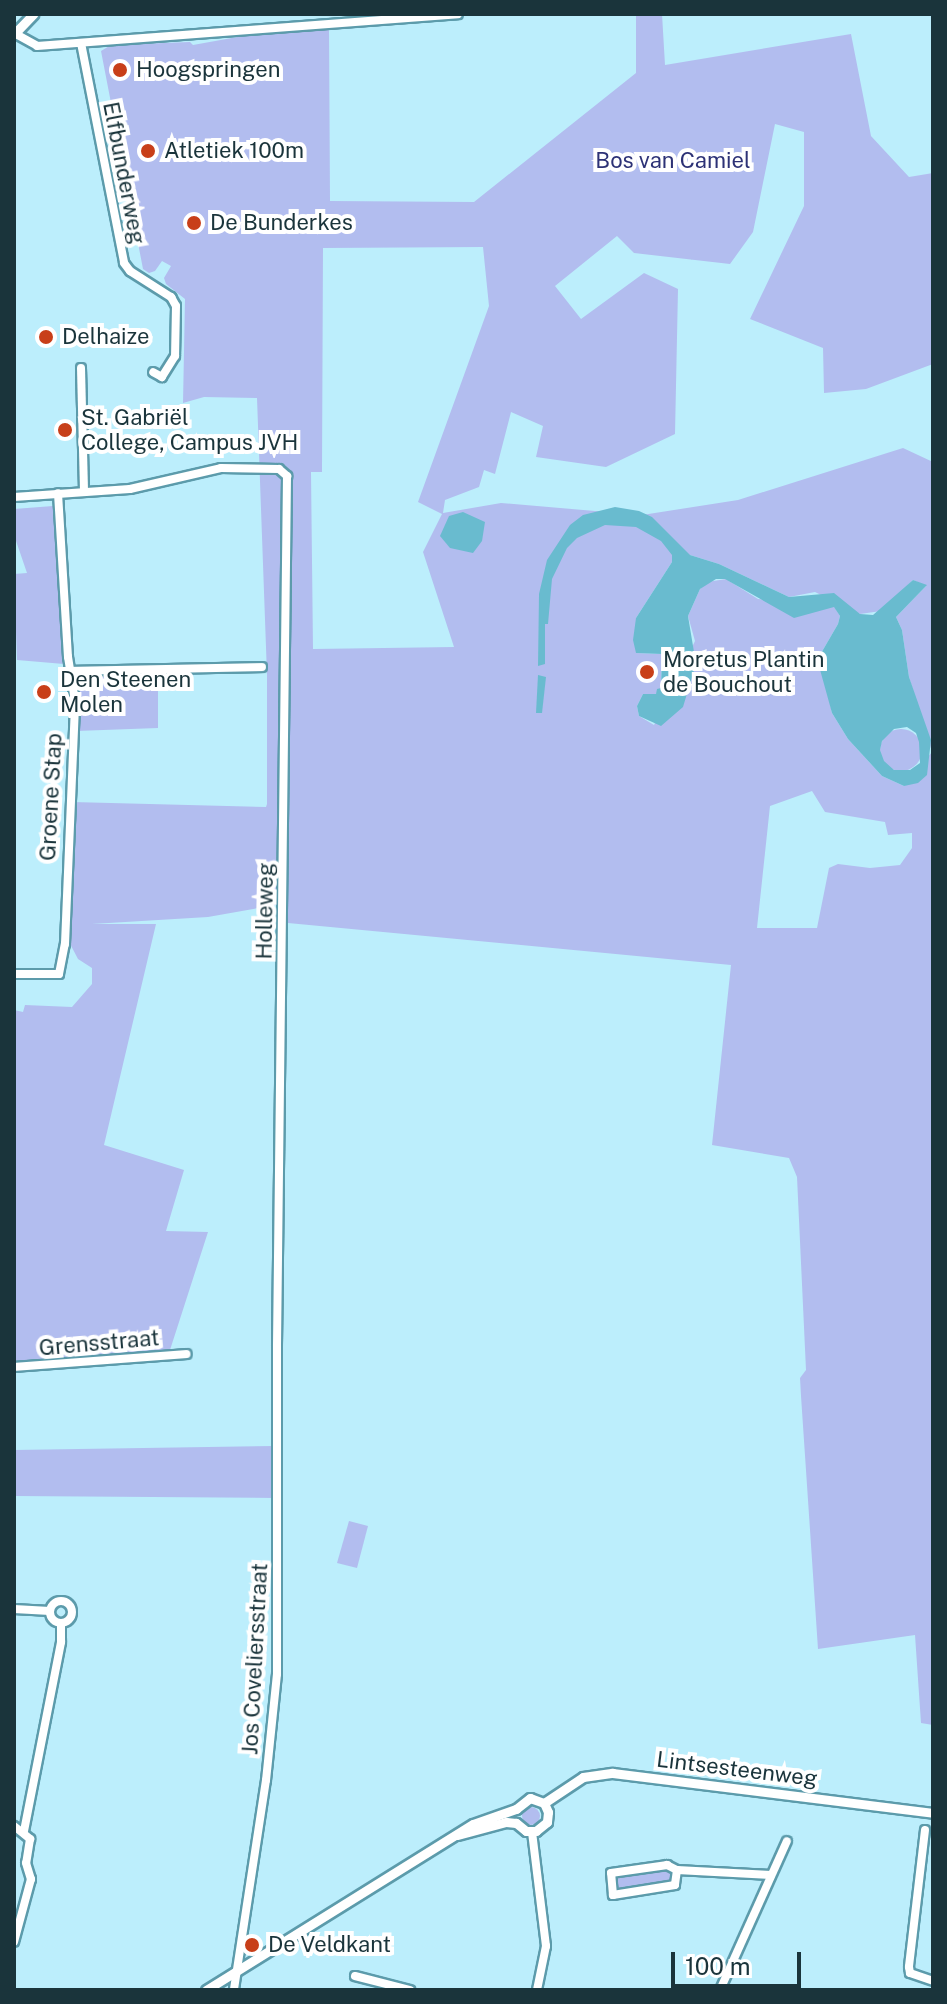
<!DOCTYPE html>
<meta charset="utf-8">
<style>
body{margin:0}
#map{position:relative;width:947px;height:2004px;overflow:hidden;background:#bceefc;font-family:"Public Sans",sans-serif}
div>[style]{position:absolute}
.green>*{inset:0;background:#b2bdef}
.round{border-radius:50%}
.water>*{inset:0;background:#69bbcf}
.roads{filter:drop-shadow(2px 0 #5c9bab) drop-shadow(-2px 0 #5c9bab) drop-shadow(0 2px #5c9bab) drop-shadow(0 -2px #5c9bab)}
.minor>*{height:8px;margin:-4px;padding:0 4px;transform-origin:4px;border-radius:4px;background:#fff}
.minor>.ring{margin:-4px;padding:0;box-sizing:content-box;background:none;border:8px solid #fff;border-radius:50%}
.tertiary>*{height:9px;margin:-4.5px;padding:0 4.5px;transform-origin:4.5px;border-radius:4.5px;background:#fff}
.dots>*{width:22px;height:22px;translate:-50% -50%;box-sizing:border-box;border:4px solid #fff;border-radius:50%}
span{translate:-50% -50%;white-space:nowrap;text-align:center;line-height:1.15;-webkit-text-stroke:8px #fff;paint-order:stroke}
.poi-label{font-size:22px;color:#1a343b}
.left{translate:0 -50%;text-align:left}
.park-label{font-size:22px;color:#2d3276}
.street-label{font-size:22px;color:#1a343b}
.frame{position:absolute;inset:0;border:16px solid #1a343b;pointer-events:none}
.scale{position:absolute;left:671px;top:1952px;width:130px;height:36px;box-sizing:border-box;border:4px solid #1a343b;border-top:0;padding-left:10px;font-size:24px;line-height:28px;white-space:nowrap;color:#1a343b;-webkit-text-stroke:6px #fff;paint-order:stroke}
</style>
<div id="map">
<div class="green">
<i style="clip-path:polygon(evenodd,636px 14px,662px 14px,665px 65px,851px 34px,871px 136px,909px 177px,933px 173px,933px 364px,866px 389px,824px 393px,823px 348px,750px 319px,804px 206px,804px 132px,775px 124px,753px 232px,730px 264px,634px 253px,617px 236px,555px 286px,581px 319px,644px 273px,678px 289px,675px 434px,606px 467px,536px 457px,543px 426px,511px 412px,495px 474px,484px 470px,479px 487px,445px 500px,443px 513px,501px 503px,642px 515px,738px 500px,903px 448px,933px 462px,933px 1725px,921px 1723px,915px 1635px,818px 1649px,801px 1396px,800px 1378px,806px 1370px,797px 1177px,789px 1158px,712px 1145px,731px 965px,288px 923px,287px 903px,208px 917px,92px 924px,156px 924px,104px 1145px,184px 1170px,166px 1231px,208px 1232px,170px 1350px,14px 1364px,14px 1010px,23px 1012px,25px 1005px,72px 1007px,92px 984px,92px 968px,78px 959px,67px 938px,66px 927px,61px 926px,72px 802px,266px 807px,267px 804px,267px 675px,257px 398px,204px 397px,183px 403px,185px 299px,166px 284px,164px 278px,171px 266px,162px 261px,155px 271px,149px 273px,143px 269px,101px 51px,111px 45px,190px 42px,193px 45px,254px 34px,329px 28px,330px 201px,474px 202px,636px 73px,636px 14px,483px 247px,489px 306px,418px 502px,442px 514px,423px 552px,454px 647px,313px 649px,311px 472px,322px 472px,323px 248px,483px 247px,636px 14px,690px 555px,719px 564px,789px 597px,815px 592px,860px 614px,881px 611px,913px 580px,926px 586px,896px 617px,902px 630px,909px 677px,932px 752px,904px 786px,882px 776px,848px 739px,832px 713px,820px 655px,838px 624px,840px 616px,834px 606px,758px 599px,726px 579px,707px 582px,700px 589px,688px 616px,695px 641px,654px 725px,639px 716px,637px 706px,643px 694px,656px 694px,661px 689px,662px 654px,636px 653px,636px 618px,672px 562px,690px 555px,636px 14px,812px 791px,825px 812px,885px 822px,888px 835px,912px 833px,912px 848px,900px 865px,870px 868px,838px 864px,829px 868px,817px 928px,757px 928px,770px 806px,812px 791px)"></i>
<i style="clip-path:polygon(53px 506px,64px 664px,17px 660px,14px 574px,27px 573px,14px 535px,14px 509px)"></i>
<i style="clip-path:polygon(79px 675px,158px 676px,158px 728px,76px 731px,75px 680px)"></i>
<i class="round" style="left:880px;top:729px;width:42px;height:42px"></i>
<i style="clip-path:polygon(274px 1446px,275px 1498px,14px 1496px,14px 1450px)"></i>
<i style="clip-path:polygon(349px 1521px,368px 1526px,357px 1568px,337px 1563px)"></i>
<i class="round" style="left:522px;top:1807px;width:18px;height:18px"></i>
<i style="clip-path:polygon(667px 1869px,674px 1872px,667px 1884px,621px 1890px,615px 1887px,616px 1876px)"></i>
</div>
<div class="water">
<i style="clip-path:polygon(evenodd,615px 507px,639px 511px,652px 517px,690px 555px,719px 564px,789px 597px,834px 593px,860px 614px,873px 615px,913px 580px,927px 585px,896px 617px,902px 630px,909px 677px,931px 740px,927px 775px,918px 783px,904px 786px,882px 776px,848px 739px,832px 713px,819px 666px,820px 655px,838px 624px,840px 616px,834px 607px,794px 618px,725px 579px,716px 579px,700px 589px,688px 616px,696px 664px,683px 707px,661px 726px,639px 716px,637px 706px,643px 694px,656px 694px,657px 689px,661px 688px,662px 654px,636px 653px,633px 640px,636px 618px,672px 562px,672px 555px,661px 541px,636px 527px,605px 525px,577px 538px,567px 548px,552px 579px,548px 624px,545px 624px,545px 664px,538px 666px,539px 594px,547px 560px,570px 525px,583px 515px,615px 507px,907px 727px,916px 733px,919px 742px,920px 763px,910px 770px,894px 770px,884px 761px,880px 750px,882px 741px,894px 729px,907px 727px)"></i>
<i style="clip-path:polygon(463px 512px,485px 522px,482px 541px,473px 553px,450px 548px,440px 536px,449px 516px)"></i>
<i style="clip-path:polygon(538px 675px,546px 677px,542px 713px,536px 713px)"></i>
</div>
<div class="roads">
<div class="minor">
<i style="left:14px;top:33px;width:26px;rotate:29deg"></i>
<i style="left:37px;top:46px;width:422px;rotate:-4.3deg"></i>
<i style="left:81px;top:43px;width:224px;rotate:78.9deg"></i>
<i style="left:124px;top:263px;width:10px;rotate:53deg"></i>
<i style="left:130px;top:271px;width:49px;rotate:32.4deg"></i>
<i style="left:171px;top:297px;width:10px;rotate:61deg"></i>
<i style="left:176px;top:306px;width:50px;rotate:91.1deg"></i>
<i style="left:175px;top:356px;width:25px;rotate:122deg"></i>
<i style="left:162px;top:377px;width:10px;rotate:-151deg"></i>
<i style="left:81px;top:368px;width:122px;rotate:88.6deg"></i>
<i style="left:14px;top:497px;width:116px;rotate:-3.9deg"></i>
<i style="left:130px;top:489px;width:93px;rotate:-13deg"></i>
<i style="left:221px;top:468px;width:58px;rotate:1deg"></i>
<i style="left:279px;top:469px;width:11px;rotate:41deg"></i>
<i style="left:287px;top:476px;width:870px;rotate:90.66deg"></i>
<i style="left:277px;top:1346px;width:328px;rotate:90deg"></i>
<i style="left:277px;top:1674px;width:107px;rotate:95.9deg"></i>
<i style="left:266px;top:1780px;width:212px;rotate:98.7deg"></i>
<i style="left:70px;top:671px;width:192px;rotate:-1.2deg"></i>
<i style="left:14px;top:974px;width:45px"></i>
<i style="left:59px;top:974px;width:31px;rotate:-79deg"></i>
<i style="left:65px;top:944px;width:243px;rotate:-87.6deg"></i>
<i style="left:75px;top:701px;width:45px;rotate:-99deg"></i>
<i style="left:68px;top:657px;width:164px;rotate:-93.5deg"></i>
<i style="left:14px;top:1367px;width:173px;rotate:-4.3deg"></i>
<i class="ring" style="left:50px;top:1601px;width:14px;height:14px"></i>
<i style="left:14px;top:1609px;width:36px;rotate:3deg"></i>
<i style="left:14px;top:1826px;width:21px;rotate:39deg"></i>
<i style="left:30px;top:1839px;width:24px;rotate:99deg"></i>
<i style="left:26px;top:1863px;width:17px;rotate:73deg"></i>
<i style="left:31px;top:1879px;width:65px;rotate:105.1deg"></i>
<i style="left:925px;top:1830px;width:138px;rotate:96.7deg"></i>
<i style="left:909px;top:1967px;width:6px;rotate:81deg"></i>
<i style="left:910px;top:1973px;width:24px;rotate:19deg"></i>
<i style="left:24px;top:1831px;width:193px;rotate:-78.9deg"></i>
<i style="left:61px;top:1642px;width:19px;rotate:-90deg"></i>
<i style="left:532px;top:1832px;width:115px;rotate:83deg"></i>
<i style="left:546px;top:1946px;width:45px;rotate:101.6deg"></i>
<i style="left:677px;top:1870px;width:15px;rotate:98deg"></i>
<i style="left:675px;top:1885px;width:63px;rotate:170.8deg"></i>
<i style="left:613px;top:1895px;width:22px;rotate:-95deg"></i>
<i style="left:611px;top:1873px;width:57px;rotate:-8.1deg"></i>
<i style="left:667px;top:1865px;width:11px;rotate:27deg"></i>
<i style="left:677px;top:1870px;width:94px;rotate:3deg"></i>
<i style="left:355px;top:1976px;width:57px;rotate:14.3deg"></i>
<i style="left:720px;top:1990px;width:163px;rotate:-65.8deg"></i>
</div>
<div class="tertiary">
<i style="left:14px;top:34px;width:28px;rotate:-46deg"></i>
<i style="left:544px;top:1803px;width:47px;rotate:-33.7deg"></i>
<i style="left:583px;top:1777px;width:30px;rotate:-8deg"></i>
<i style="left:613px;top:1773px;width:322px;rotate:7.1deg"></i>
<i style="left:206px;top:1990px;width:314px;rotate:-31.9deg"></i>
<i style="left:473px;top:1824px;width:46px;rotate:-19.2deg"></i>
<i style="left:516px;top:1809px;width:18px;rotate:-38deg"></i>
<i style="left:530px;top:1798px;width:15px;rotate:20deg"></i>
<i style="left:544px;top:1803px;width:10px;rotate:66deg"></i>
<i style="left:548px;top:1812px;width:10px;rotate:96deg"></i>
<i style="left:547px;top:1822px;width:14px;rotate:141deg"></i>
<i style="left:536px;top:1831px;width:10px;rotate:180deg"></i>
<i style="left:526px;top:1831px;width:13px;rotate:-141deg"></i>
<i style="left:516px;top:1823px;width:10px;rotate:-174deg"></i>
<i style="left:506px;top:1822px;width:51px;rotate:165.1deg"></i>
</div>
</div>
<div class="dots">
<i style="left:120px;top:70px;background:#c83f19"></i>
<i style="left:148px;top:151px;background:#c83f19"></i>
<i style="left:194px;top:223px;background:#c83f19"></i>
<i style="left:46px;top:337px;background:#c83f19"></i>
<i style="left:65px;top:430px;background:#c83f19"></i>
<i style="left:647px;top:672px;background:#c83f19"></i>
<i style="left:44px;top:692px;background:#c83f19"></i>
<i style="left:252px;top:1945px;background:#c83f19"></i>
</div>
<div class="poi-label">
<span class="left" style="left:136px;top:70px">Hoogspringen</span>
<span class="left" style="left:164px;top:151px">Atletiek 100m</span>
<span class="left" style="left:210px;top:223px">De Bunderkes</span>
<span class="left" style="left:62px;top:337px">Delhaize</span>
<span class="left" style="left:81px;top:430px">St. Gabriël<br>College, Campus JVH</span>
<span class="left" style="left:663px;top:672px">Moretus Plantin<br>de Bouchout</span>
<span class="left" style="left:60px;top:692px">Den Steenen<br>Molen</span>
<span class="left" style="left:268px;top:1945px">De Veldkant</span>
</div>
<div class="park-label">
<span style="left:673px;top:161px">Bos van Camiel</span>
</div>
<div class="street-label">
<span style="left:124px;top:173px;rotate:79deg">Elfbunderweg</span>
<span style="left:51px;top:797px;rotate:-87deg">Groene Stap</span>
<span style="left:265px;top:911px;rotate:-89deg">Holleweg</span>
<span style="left:99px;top:1343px;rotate:-5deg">Grensstraat</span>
<span style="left:255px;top:1659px;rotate:-87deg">Jos Coveliersstraat</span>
<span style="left:737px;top:1769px;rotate:7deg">Lintsesteenweg</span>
</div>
<div class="frame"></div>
<div class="scale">100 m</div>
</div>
